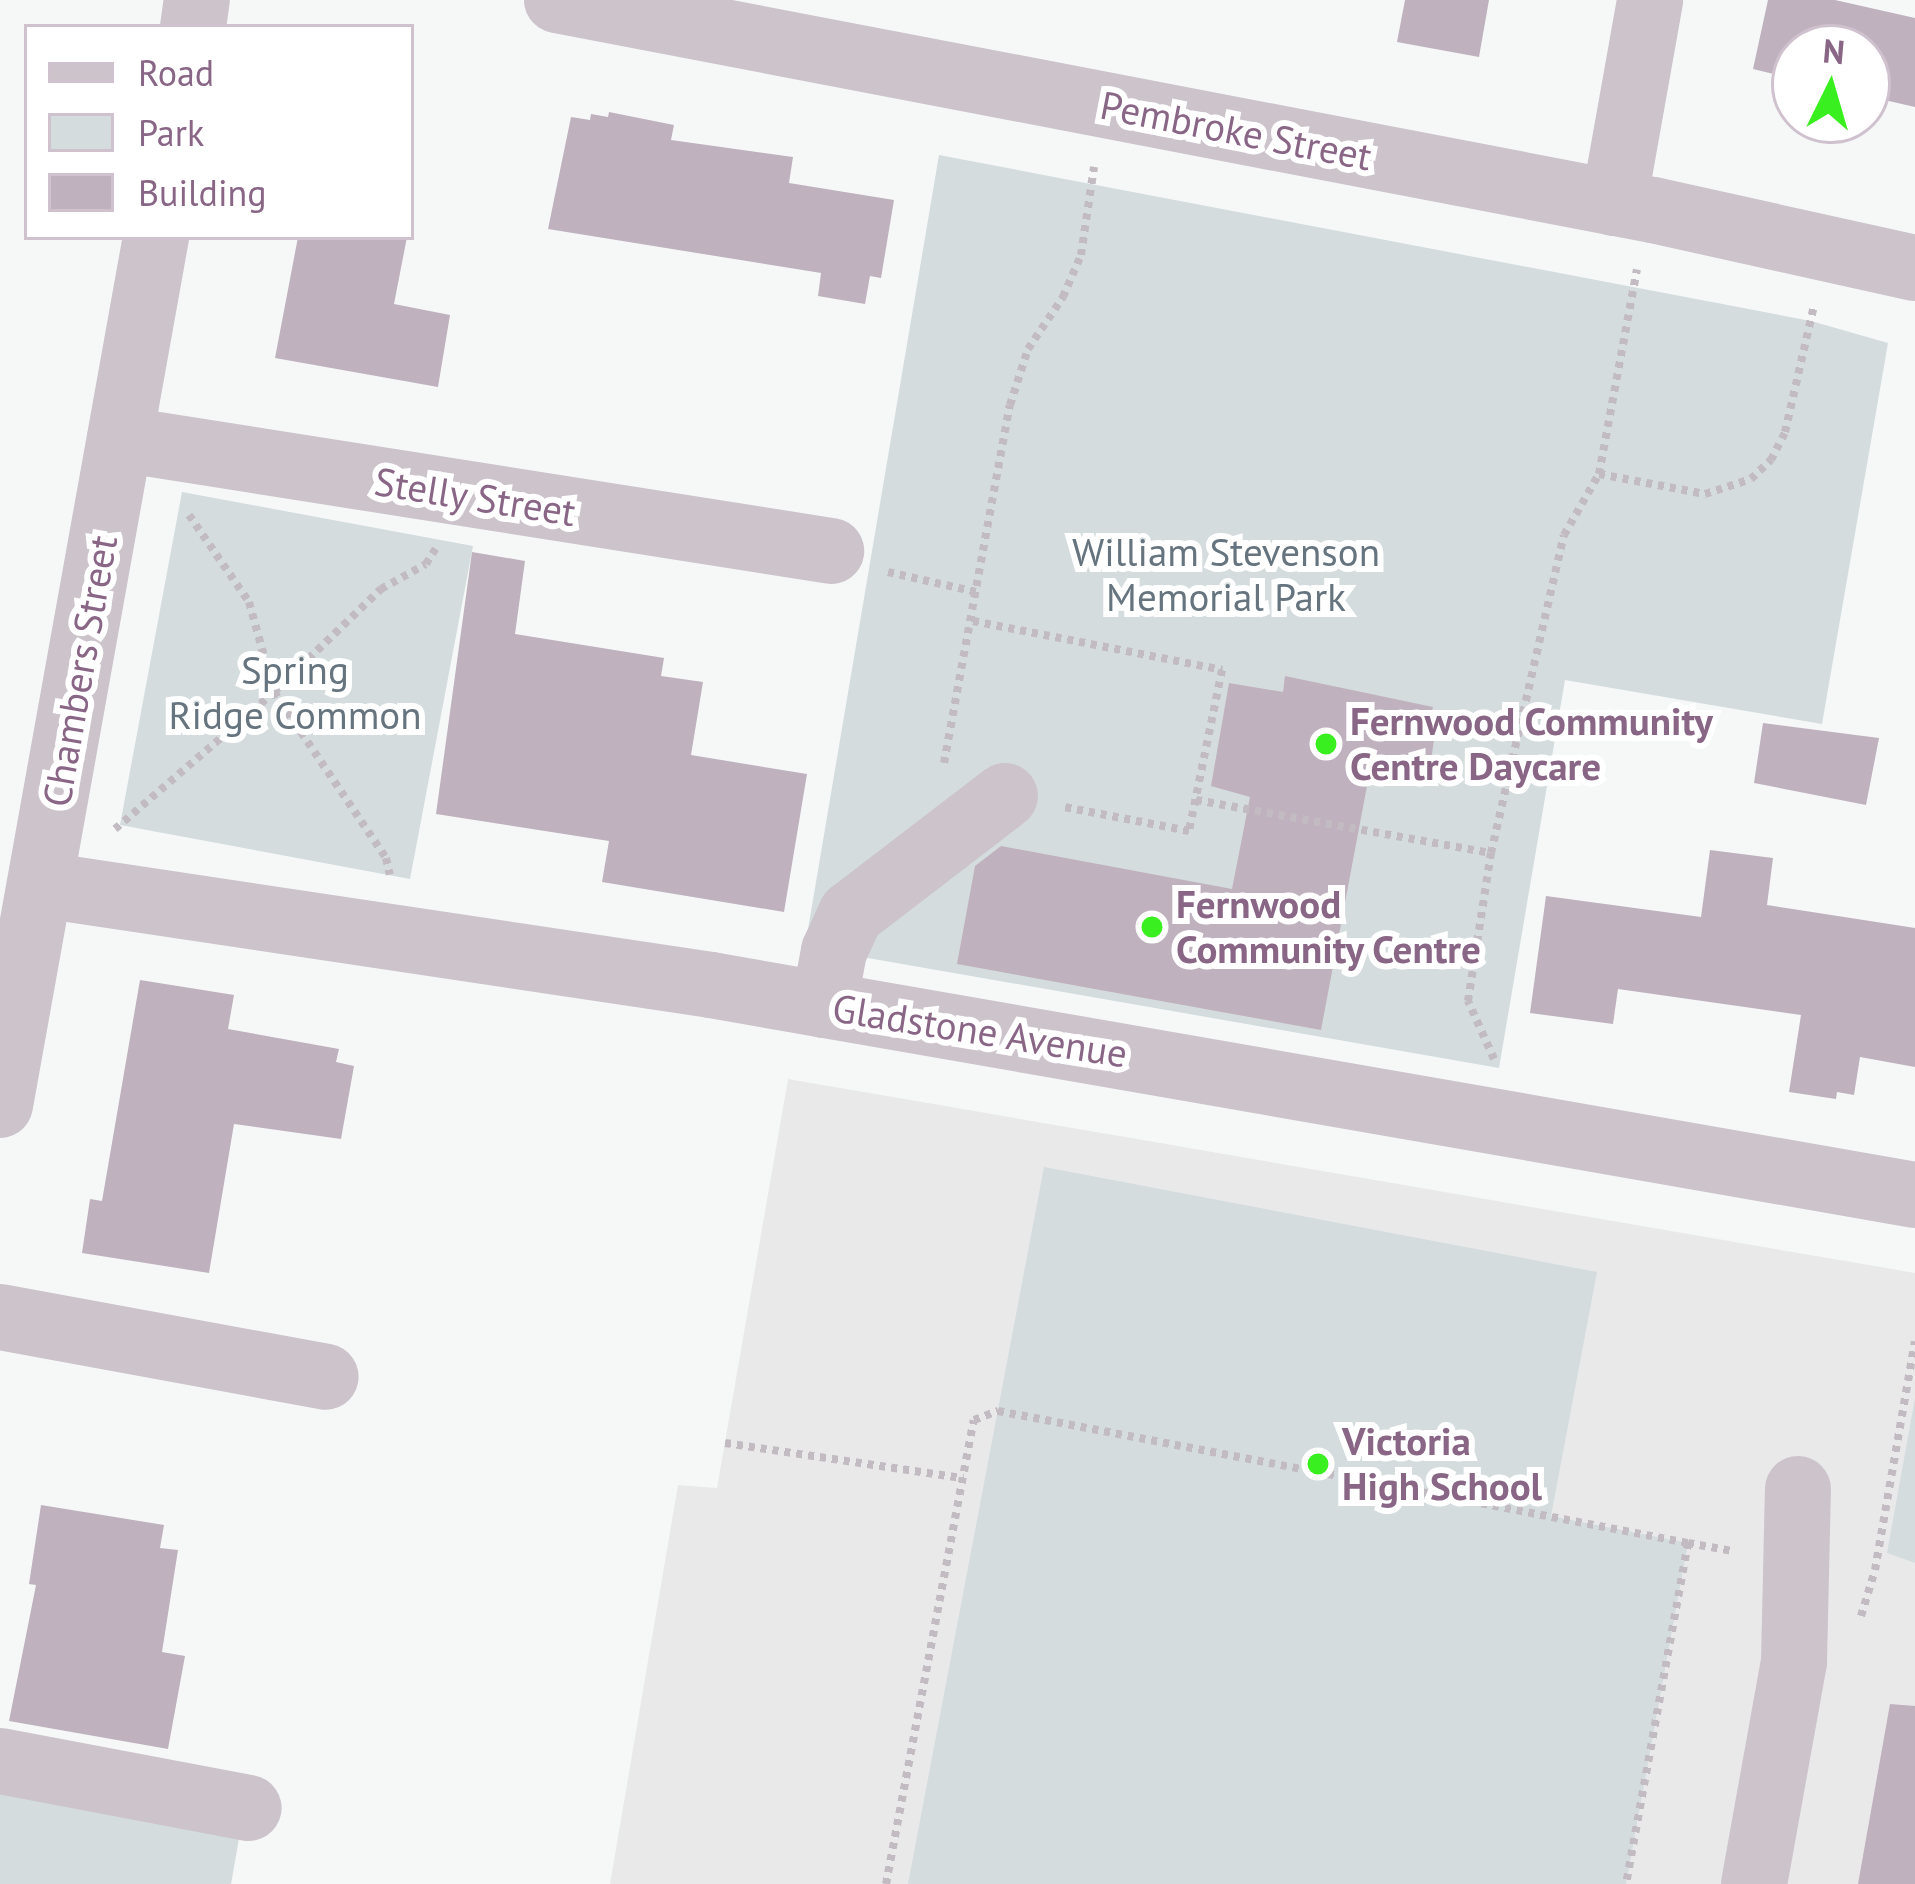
<!DOCTYPE html>
<style>
body{margin:0}
#map{position:relative;width:1915px;height:1884px;overflow:hidden;background:#f5f8f7;font-family:"PT Sans",sans-serif}
div>[style]{position:absolute}
.built>*{inset:0;background:#e9e9ea}
.green>*{inset:0;background:#d4dcde}
.building>*{inset:0;background:#bfb1be}
.path>*{height:8px;margin-top:-4px;transform-origin:0;background:repeating-linear-gradient(90deg,#c2bbc1 0 6px,transparent 0 12px)}
.minor>*{height:66px;margin:-33px;padding:0 33px;transform-origin:33px;border-radius:33px;background:#ccc3cb}
.dots>*{width:33px;height:33px;translate:-50% -50%;box-sizing:border-box;border:6px solid #fff;border-radius:50%}
span{translate:-50% -50%;white-space:nowrap;text-align:center;line-height:1.15;-webkit-text-stroke:12px #fff;paint-order:stroke}
.street-label{font-size:39px;color:#896586}
.park-label{font-size:39px;color:#65747f}
.poi-label{font-size:39px;color:#896586;font-weight:700}
.left{translate:0 -50%;text-align:left}
.legend{position:absolute;left:24px;top:24px;width:390px;height:216px;box-sizing:border-box;background:#fff;border:3px solid #d0c1cf;margin:0;padding:15px 21px;list-style:none;font-size:36px;color:#896586}
.legend li{display:flex;align-items:center;gap:24px;height:60px}
.legend b{width:60px;border:3px solid #d0c1cf}
.north{position:absolute;left:1771px;top:24px;width:120px;height:120px;box-sizing:border-box;background:#fff;border:3px solid #d0c1cf;border-radius:50%;rotate:5deg;font-size:33px;font-weight:700;line-height:48px;text-align:center;color:#896586}
.north::after{content:'';display:block;margin:auto;width:42px;height:54px;background:#3aef1f;clip-path:polygon(50% 0,100% 100%,50% 72%,0 100%)}
</style>
<div id="map">
<div class="built">
<i style="clip-path:polygon(788px 1079px,1915px 1273px,1915px 1884px,610px 1884px,678px 1485px,717px 1488px)"></i>
</div>
<div class="green">
<i style="clip-path:polygon(939px 155px,1811px 321px,1888px 343px,1822px 724px,1565px 680px,1499px 1068px,805px 947px)"></i>
<i style="clip-path:polygon(182px 492px,473px 546px,410px 879px,120px 825px)"></i>
<i style="clip-path:polygon(1044px 1167px,1597px 1272px,1551px 1516px,1688px 1543px,1626px 1884px,908px 1884px)"></i>
<i style="clip-path:polygon(1915px 1398px,1915px 1563px,1887px 1553px)"></i>
<i style="clip-path:polygon(0 1791px,240px 1833px,231px 1884px,0 1884px)"></i>
</div>
<div class="building">
<i style="clip-path:polygon(1405px 0,1489px 0,1479px 57px,1397px 42px)"></i>
<i style="clip-path:polygon(1768px 0,1835px 0,1915px 18px,1915px 107px,1867px 96px,1867px 48px,1795px 48px,1795px 79px,1753px 69px)"></i>
<i style="clip-path:polygon(609px 112px,674px 125px,671px 140px,793px 157px,789px 183px,894px 200px,881px 278px,870px 276px,865px 304px,818px 296px,821px 273px,548px 229px,571px 117px,590px 120px,591px 114px,608px 117px)"></i>
<i style="clip-path:polygon(298px 237px,407px 237px,394px 304px,450px 315px,438px 387px,275px 358px)"></i>
<i style="clip-path:polygon(472px 552px,525px 561px,515px 634px,664px 658px,661px 676px,703px 682px,691px 755px,807px 774px,784px 912px,602px 882px,609px 841px,436px 814px)"></i>
<i style="clip-path:polygon(1285px 676px,1433px 707px,1430px 718px,1437px 720px,1428px 780px,1370px 770px,1321px 1030px,957px 964px,975px 866px,1001px 846px,1232px 889px,1250px 797px,1211px 786px,1229px 683px,1283px 692px)"></i>
<i style="clip-path:polygon(1763px 723px,1879px 738px,1866px 805px,1754px 783px)"></i>
<i style="clip-path:polygon(1710px 850px,1773px 858px,1767px 905px,1915px 928px,1915px 1067px,1860px 1057px,1854px 1095px,1837px 1092px,1836px 1099px,1789px 1092px,1801px 1015px,1618px 989px,1613px 1024px,1530px 1013px,1546px 896px,1701px 917px)"></i>
<i style="clip-path:polygon(140px 980px,234px 995px,228px 1029px,339px 1049px,336px 1062px,354px 1066px,341px 1139px,234px 1124px,209px 1273px,82px 1253px,90px 1199px,102px 1201px)"></i>
<i style="clip-path:polygon(41px 1505px,164px 1525px,160px 1548px,178px 1550px,162px 1652px,185px 1656px,168px 1749px,9px 1721px,36px 1585px,29px 1584px)"></i>
<i style="clip-path:polygon(1890px 1704px,1915px 1706px,1915px 1884px,1858px 1884px)"></i>
</div>
<div class="path">
<i style="left:1599px;top:474px;width:108px;rotate:10.7deg"></i>
<i style="left:1705px;top:494px;width:48px;rotate:-18.1deg"></i>
<i style="left:1751px;top:479px;width:28px;rotate:-44deg"></i>
<i style="left:1771px;top:460px;width:31px;rotate:-63deg"></i>
<i style="left:1785px;top:432px;width:130px;rotate:-77.1deg"></i>
<i style="left:189px;top:515px;width:106px;rotate:55.4deg"></i>
<i style="left:249px;top:602px;width:93px;rotate:74.5deg"></i>
<i style="left:274px;top:692px;width:200px;rotate:56deg"></i>
<i style="left:386px;top:858px;width:17px;rotate:77deg"></i>
<i style="left:888px;top:572px;width:90px;rotate:12.8deg"></i>
<i style="left:973px;top:621px;width:254px;rotate:11.1deg"></i>
<i style="left:1222px;top:670px;width:164px;rotate:101.6deg"></i>
<i style="left:1189px;top:831px;width:127px;rotate:-169.1deg"></i>
<i style="left:944px;top:763px;width:364px;rotate:-79.6deg"></i>
<i style="left:1010px;top:405px;width:59px;rotate:-72.2deg"></i>
<i style="left:1028px;top:349px;width:63px;rotate:-56.1deg"></i>
<i style="left:1063px;top:297px;width:46px;rotate:-66.8deg"></i>
<i style="left:1081px;top:255px;width:89px;rotate:-81.6deg"></i>
<i style="left:1196px;top:800px;width:300px;rotate:10.2deg"></i>
<i style="left:115px;top:829px;width:210px;rotate:-40.7deg"></i>
<i style="left:274px;top:692px;width:149px;rotate:-43.9deg"></i>
<i style="left:381px;top:589px;width:51px;rotate:-29.1deg"></i>
<i style="left:426px;top:564px;width:19px;rotate:-58deg"></i>
<i style="left:1494px;top:1059px;width:64px;rotate:-114.1deg"></i>
<i style="left:1468px;top:1001px;width:150px;rotate:-81.2deg"></i>
<i style="left:1491px;top:853px;width:326px;rotate:-77.1deg"></i>
<i style="left:1564px;top:535px;width:70px;rotate:-60.2deg"></i>
<i style="left:1599px;top:474px;width:208px;rotate:-79.5deg"></i>
<i style="left:725px;top:1443px;width:241px;rotate:8.4deg"></i>
<i style="left:1688px;top:1543px;width:46px;rotate:10.1deg"></i>
<i style="left:1861px;top:1616px;width:48px;rotate:-73.1deg"></i>
<i style="left:1875px;top:1570px;width:232px;rotate:-80.1deg"></i>
<i style="left:886px;top:1884px;width:472px;rotate:-79.3deg"></i>
<i style="left:974px;top:1420px;width:26px;rotate:-21deg"></i>
<i style="left:998px;top:1411px;width:703px;rotate:10.83deg"></i>
<i style="left:1688px;top:1543px;width:347px;rotate:100.3deg"></i>
</div>
<div class="minor">
<i style="left:557px;top:0;width:1116px;rotate:10.85deg"></i>
<i style="left:1653px;top:210px;width:268px;rotate:12.5deg"></i>
<i style="left:193px;top:27px;width:27px;rotate:-82deg"></i>
<i style="left:1614px;top:203px;width:206px;rotate:-79.9deg"></i>
<i style="left:120px;top:439px;width:720px;rotate:8.95deg"></i>
<i style="left:43px;top:885px;width:675px;rotate:8.51deg"></i>
<i style="left:711px;top:985px;width:1222px;rotate:9.89deg"></i>
<i style="left:824px;top:1005px;width:55px;rotate:-79.5deg"></i>
<i style="left:834px;top:951px;width:41px;rotate:-65.3deg"></i>
<i style="left:851px;top:914px;width:194px;rotate:-37.5deg"></i>
<i style="left:0;top:1105px;width:882px;rotate:-79.81deg"></i>
<i style="left:0;top:1317px;width:331px;rotate:10.4deg"></i>
<i style="left:0;top:1761px;width:253px;rotate:10.7deg"></i>
<i style="left:1754px;top:1884px;width:226px;rotate:-79.8deg"></i>
<i style="left:1794px;top:1662px;width:173px;rotate:-88.7deg"></i>
</div>
<div class="dots">
<i style="left:1326px;top:744px;background:#3aef1f"></i>
<i style="left:1152px;top:927px;background:#3aef1f"></i>
<i style="left:1318px;top:1464px;background:#3aef1f"></i>
</div>
<div class="street-label">
<span style="left:1236px;top:131px;rotate:11deg">Pembroke Street</span>
<span style="left:475px;top:497px;rotate:9deg">Stelly Street</span>
<span style="left:80px;top:671px;rotate:-80deg">Chambers Street</span>
<span style="left:980px;top:1031px;rotate:9deg">Gladstone Avenue</span>
</div>
<div class="park-label">
<span style="left:1226px;top:575px">William Stevenson<br>Memorial Park</span>
<span style="left:295px;top:693px">Spring<br>Ridge Common</span>
</div>
<div class="poi-label">
<span class="left" style="left:1350px;top:744px">Fernwood Community<br>Centre Daycare</span>
<span class="left" style="left:1176px;top:927px">Fernwood<br>Community Centre</span>
<span class="left" style="left:1342px;top:1464px">Victoria<br>High School</span>
</div>
<ul class="legend">
<li><b style="height:15px;background:#ccc3cb"></b>Road</li>
<li><b style="height:33px;background:#d4dcde"></b>Park</li>
<li><b style="height:33px;background:#bfb1be"></b>Building</li>
</ul>
<div class="north">N</div>
</div>
